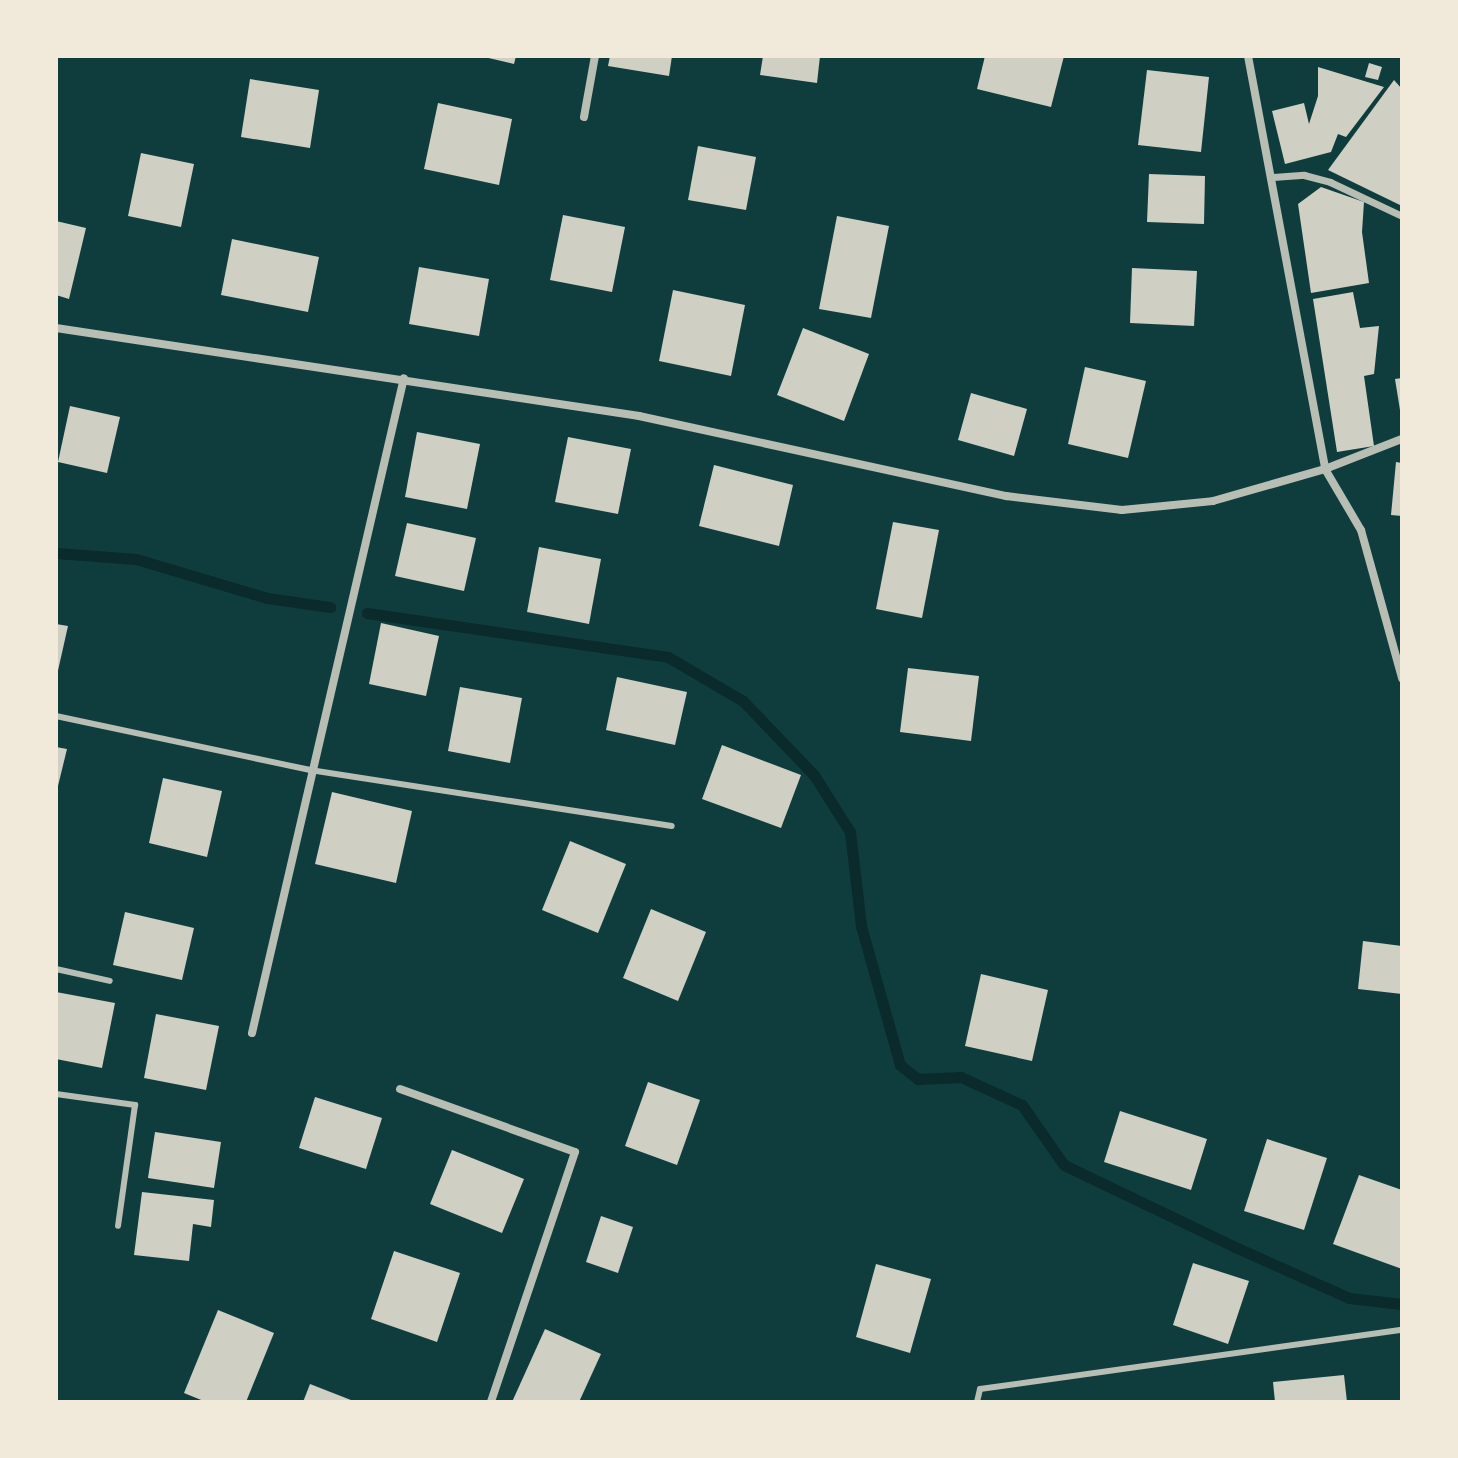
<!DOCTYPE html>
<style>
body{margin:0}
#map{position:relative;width:1458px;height:1458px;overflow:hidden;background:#0f3d3e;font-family:"Crimson Pro",serif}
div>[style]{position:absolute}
.stream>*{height:11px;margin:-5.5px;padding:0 5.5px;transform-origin:5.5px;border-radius:5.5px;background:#0a2a2b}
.building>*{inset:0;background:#cfcfc3}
.service>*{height:6px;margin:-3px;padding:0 3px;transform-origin:3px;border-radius:3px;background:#b8beb3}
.pedestrian>*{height:7px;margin:-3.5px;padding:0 3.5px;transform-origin:3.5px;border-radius:3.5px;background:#b8beb3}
.minor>*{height:8px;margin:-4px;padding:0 4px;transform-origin:4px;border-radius:4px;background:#b8beb3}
span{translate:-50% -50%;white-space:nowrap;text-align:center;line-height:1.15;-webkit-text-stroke:8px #f1e9da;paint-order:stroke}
.frame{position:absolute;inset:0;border:58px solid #f1e9da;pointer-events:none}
</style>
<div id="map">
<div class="stream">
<i style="left:56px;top:553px;width:80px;rotate:4.3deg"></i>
<i style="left:136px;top:559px;width:138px;rotate:16.5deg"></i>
<i style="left:268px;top:598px;width:63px;rotate:8.3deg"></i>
<i style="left:367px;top:613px;width:304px;rotate:8.3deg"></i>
<i style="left:668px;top:657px;width:87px;rotate:30.4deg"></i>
<i style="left:743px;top:701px;width:103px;rotate:46.2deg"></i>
<i style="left:814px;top:775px;width:67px;rotate:57.7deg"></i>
<i style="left:850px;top:832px;width:95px;rotate:83.3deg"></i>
<i style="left:861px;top:926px;width:144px;rotate:74.3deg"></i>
<i style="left:900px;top:1065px;width:23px;rotate:38deg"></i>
<i style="left:918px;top:1079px;width:43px;rotate:-2.7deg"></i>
<i style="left:961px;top:1077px;width:67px;rotate:24.7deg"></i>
<i style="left:1022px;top:1105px;width:73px;rotate:55deg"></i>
<i style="left:1064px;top:1165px;width:190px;rotate:25.6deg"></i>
<i style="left:1235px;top:1247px;width:125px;rotate:24.1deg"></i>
<i style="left:1349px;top:1298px;width:53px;rotate:6.5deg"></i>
</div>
<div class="building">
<i style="clip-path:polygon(480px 56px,516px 56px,514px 64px)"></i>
<i style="clip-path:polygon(610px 56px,672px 56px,669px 76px,608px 66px)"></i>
<i style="clip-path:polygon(763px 56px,820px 56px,817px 83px,760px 75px)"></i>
<i style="clip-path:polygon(985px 56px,1064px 56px,1051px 107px,977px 89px)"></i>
<i style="clip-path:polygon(1369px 63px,1382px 67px,1378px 80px,1365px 77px)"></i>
<i style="clip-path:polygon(1318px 67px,1384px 87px,1346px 137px,1338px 134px,1331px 152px,1285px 164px,1272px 111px,1304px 103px,1309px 124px,1318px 96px)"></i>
<i style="clip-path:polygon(1147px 70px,1209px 77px,1201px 152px,1138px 145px)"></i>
<i style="clip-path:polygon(250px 79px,319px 90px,310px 148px,241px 137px)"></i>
<i style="clip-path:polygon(1394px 80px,1402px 89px,1402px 206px,1328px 170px)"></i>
<i style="clip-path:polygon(438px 103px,512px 119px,499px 185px,424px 169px)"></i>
<i style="clip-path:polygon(698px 146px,756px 157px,746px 210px,688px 200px)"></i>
<i style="clip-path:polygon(141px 153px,194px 164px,181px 227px,128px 216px)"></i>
<i style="clip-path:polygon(1149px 174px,1205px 176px,1204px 224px,1147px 222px)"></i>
<i style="clip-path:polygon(1321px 187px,1364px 202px,1362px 232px,1369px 283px,1311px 293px,1298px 204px)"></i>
<i style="clip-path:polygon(563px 215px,625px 227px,612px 292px,550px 280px)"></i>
<i style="clip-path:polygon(837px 216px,889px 226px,871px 318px,819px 309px)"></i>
<i style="clip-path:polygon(56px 221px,86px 228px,69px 299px,56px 295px)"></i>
<i style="clip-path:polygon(232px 239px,319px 257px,308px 312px,221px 295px)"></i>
<i style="clip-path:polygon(419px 267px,489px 279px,479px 336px,409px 324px)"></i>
<i style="clip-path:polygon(1132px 268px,1197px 271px,1194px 326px,1130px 323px)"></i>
<i style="clip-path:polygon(673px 290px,745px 305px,731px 376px,659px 361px)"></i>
<i style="clip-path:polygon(1353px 292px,1360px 328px,1379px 326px,1374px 374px,1364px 376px,1374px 446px,1337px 452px,1313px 299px)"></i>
<i style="clip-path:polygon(803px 328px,869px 354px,844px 421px,777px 395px)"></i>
<i style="clip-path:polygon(1085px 367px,1146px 381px,1128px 458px,1068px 444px)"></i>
<i style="clip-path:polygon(1402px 378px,1402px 410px,1400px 410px,1395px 379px)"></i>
<i style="clip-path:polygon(971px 393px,1027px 409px,1014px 456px,958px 440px)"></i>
<i style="clip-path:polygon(70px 406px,120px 417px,107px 473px,58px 462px)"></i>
<i style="clip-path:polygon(417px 432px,480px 444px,467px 509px,405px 497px)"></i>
<i style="clip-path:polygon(568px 437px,631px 449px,618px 514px,555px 502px)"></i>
<i style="clip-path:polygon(1396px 462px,1402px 463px,1402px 516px,1391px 515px)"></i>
<i style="clip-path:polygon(714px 465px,793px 485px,779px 546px,699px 526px)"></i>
<i style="clip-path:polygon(893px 522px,939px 530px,922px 618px,876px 609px)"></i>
<i style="clip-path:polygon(407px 523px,476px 538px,464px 591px,395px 576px)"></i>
<i style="clip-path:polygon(539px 547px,601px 559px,589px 624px,527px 612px)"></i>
<i style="clip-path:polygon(381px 623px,439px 636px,426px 696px,369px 684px)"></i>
<i style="clip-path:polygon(56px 624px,68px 626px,57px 675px,56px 675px)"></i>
<i style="clip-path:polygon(908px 668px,979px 676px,971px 741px,900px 732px)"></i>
<i style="clip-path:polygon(617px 677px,687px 692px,675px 745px,606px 730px)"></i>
<i style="clip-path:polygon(460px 687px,522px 698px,510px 763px,448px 751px)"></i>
<i style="clip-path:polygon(722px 745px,801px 775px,781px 828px,702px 799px)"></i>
<i style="clip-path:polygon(56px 747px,67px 749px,57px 790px,56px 790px)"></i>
<i style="clip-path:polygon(163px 778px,222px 791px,207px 857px,149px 843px)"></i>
<i style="clip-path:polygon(332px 792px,412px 811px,396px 883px,315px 864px)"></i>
<i style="clip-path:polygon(570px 841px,626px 864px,598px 933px,542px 910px)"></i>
<i style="clip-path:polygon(651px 909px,706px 932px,678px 1001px,623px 978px)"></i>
<i style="clip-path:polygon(125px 912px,194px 928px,182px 980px,113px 965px)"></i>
<i style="clip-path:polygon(1363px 941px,1402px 946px,1402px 994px,1358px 989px)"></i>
<i style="clip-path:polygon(981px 974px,1048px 990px,1032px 1061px,965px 1046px)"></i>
<i style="clip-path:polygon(56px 992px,115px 1003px,102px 1068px,56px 1059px)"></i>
<i style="clip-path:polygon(156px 1014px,219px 1026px,206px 1090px,144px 1078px)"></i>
<i style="clip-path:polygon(648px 1082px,700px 1100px,677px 1165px,625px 1146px)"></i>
<i style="clip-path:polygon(315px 1097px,382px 1118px,366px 1169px,299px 1148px)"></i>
<i style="clip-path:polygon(1120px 1111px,1207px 1139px,1191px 1190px,1104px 1162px)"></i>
<i style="clip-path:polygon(155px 1132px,221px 1142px,214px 1188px,148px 1178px)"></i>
<i style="clip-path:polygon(1267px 1139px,1327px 1158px,1304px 1230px,1244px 1211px)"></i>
<i style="clip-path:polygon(452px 1150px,524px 1179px,502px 1233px,430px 1204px)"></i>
<i style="clip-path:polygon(1359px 1175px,1402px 1190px,1402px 1269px,1333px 1244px)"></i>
<i style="clip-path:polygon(142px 1192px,214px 1200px,211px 1227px,193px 1224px,189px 1261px,134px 1255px)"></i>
<i style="clip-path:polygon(601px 1216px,633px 1227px,618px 1273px,586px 1262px)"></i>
<i style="clip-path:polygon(394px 1251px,460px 1273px,437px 1342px,371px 1319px)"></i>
<i style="clip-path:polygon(1193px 1263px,1249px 1281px,1228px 1344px,1173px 1325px)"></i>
<i style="clip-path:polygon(876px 1264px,931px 1279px,910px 1353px,856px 1337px)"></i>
<i style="clip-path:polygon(218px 1310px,274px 1333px,246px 1402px,206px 1402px,184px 1393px)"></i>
<i style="clip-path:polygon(545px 1329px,601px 1354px,579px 1402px,512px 1402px)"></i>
<i style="clip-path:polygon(1344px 1375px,1347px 1402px,1275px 1402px,1273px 1382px)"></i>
<i style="clip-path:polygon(310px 1384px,356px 1402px,303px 1402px)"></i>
</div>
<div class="service">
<i style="left:56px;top:716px;width:260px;rotate:12deg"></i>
<i style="left:310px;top:770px;width:366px;rotate:8.8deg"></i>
<i style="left:56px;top:969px;width:55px;rotate:12.5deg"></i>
<i style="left:56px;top:1094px;width:80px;rotate:7.9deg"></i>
<i style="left:135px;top:1105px;width:122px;rotate:98deg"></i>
<i style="left:977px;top:1402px;width:13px;rotate:-77deg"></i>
<i style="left:980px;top:1389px;width:426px;rotate:-8deg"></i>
</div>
<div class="pedestrian">
<i style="left:1273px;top:177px;width:31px;rotate:-4deg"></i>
<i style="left:1304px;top:175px;width:27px;rotate:15deg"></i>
<i style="left:1330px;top:182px;width:80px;rotate:25.3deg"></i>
</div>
<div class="minor">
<i style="left:1248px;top:56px;width:420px;rotate:79.4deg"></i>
<i style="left:1325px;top:469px;width:71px;rotate:59.5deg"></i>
<i style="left:1361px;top:530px;width:154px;rotate:74.5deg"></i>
<i style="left:584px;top:117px;width:62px;rotate:-79.8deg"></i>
<i style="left:56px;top:328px;width:590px;rotate:8.58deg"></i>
<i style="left:639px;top:416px;width:376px;rotate:12.3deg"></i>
<i style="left:1006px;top:496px;width:117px;rotate:6.9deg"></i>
<i style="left:1122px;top:510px;width:91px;rotate:-5.6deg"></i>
<i style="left:1213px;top:501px;width:116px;rotate:-15.9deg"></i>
<i style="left:1325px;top:469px;width:83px;rotate:-21.3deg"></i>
<i style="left:252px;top:1033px;width:672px;rotate:-76.94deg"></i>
<i style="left:400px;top:1089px;width:186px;rotate:19.8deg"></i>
<i style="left:575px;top:1152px;width:264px;rotate:108.6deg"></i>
</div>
<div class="frame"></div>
</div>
